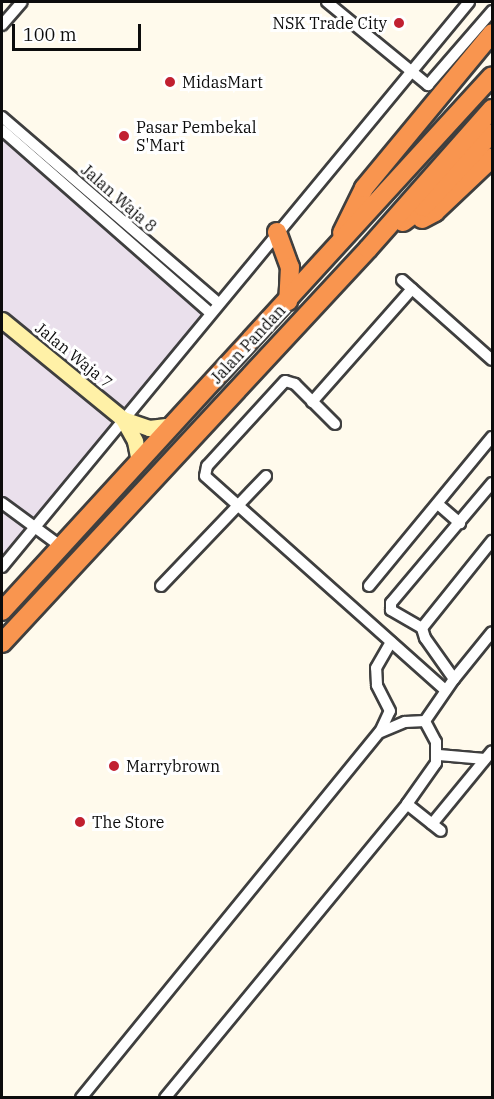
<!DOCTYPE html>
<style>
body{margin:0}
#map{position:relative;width:494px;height:1099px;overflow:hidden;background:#fffaec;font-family:"IBM Plex Serif",serif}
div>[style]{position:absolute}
.industrial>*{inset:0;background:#eae0ec}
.roads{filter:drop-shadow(2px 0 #3f3f3f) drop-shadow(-2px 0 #3f3f3f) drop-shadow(0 2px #3f3f3f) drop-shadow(0 -2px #3f3f3f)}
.street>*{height:10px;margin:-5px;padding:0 5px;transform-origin:5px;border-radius:5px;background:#fff}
.secondary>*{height:15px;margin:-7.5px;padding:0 7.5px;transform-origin:7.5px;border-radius:7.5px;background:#fff1a7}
.highway>*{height:18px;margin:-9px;padding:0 9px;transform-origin:9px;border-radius:9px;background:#f9954f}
.dots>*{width:16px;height:16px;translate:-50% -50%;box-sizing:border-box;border:3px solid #fff;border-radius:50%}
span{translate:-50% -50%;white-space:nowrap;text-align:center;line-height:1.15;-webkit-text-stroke:6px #fff;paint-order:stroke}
.poi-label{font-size:16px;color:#0c0c0c}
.right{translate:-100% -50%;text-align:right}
.left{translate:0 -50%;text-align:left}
.street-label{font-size:16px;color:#0c0c0c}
.frame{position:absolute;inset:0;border:3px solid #0c0c0c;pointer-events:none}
.scale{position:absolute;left:12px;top:24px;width:129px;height:27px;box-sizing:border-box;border:3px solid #0c0c0c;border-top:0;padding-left:8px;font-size:18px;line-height:21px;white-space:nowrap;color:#0c0c0c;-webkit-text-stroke:4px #fff;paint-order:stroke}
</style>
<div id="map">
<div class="industrial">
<i style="clip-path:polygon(2px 114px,218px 296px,2px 570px)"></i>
</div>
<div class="roads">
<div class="street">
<i style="left:327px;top:2px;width:131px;rotate:39.4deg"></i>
<i style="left:428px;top:85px;width:98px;rotate:-49.1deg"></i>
<i style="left:2px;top:25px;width:30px;rotate:-49deg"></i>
<i style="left:2px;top:117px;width:285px;rotate:40.7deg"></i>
<i style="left:2px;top:130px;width:277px;rotate:41.3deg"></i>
<i style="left:402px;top:280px;width:120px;rotate:41.6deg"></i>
<i style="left:312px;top:402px;width:151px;rotate:-48.5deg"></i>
<i style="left:335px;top:424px;width:57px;rotate:-135deg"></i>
<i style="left:295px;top:384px;width:10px;rotate:-163deg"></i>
<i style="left:285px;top:381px;width:115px;rotate:132.5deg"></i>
<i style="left:207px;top:466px;width:10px;rotate:101deg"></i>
<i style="left:205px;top:476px;width:322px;rotate:41.7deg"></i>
<i style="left:2px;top:503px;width:71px;rotate:36.4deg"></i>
<i style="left:439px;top:505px;width:28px;rotate:41deg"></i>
<i style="left:2px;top:567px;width:733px;rotate:-50.42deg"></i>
<i style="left:161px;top:586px;width:152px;rotate:-46.3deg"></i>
<i style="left:369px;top:586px;width:193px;rotate:-50.5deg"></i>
<i style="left:422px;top:628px;width:36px;rotate:-150deg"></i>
<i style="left:391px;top:610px;width:7px;rotate:-90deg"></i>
<i style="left:391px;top:603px;width:157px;rotate:-49.9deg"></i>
<i style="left:454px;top:679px;width:60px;rotate:-51deg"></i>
<i style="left:381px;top:732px;width:26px;rotate:-23deg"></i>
<i style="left:405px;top:722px;width:20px;rotate:-3deg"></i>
<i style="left:425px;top:721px;width:51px;rotate:-55.4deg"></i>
<i style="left:454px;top:679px;width:50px;rotate:-125.3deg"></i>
<i style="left:425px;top:638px;width:10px;rotate:-107deg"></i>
<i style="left:422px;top:628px;width:112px;rotate:-51.2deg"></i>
<i style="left:439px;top:755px;width:46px;rotate:5deg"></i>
<i style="left:407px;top:804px;width:43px;rotate:38.5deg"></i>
<i style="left:432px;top:824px;width:94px;rotate:-50.6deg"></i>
<i style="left:81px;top:1098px;width:473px;rotate:-50.8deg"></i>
<i style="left:380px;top:732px;width:23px;rotate:-65deg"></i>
<i style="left:390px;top:711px;width:29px;rotate:-117deg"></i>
<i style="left:377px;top:685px;width:17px;rotate:-93deg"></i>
<i style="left:376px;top:668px;width:30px;rotate:-60deg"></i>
<i style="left:165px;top:1098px;width:381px;rotate:-50.5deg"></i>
<i style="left:407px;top:804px;width:50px;rotate:-54.7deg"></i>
<i style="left:436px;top:763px;width:21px;rotate:-90deg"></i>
<i style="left:436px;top:742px;width:24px;rotate:-118deg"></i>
</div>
<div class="secondary">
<i style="left:2px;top:320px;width:156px;rotate:39.3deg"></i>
<i style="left:123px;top:419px;width:28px;rotate:19deg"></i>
<i style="left:149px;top:428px;width:24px;rotate:-7deg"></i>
<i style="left:123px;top:419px;width:25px;rotate:61deg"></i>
<i style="left:135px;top:441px;width:21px;rotate:79deg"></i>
</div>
<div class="highway">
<i style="left:422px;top:219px;width:15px;rotate:-28deg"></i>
<i style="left:435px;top:212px;width:79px;rotate:-43.5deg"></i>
<i style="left:403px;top:222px;width:25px;rotate:-37deg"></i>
<i style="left:423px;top:207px;width:101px;rotate:-47deg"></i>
<i style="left:277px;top:232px;width:37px;rotate:70deg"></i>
<i style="left:290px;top:267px;width:34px;rotate:93deg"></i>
<i style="left:342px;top:233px;width:50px;rotate:-63.9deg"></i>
<i style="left:364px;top:188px;width:201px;rotate:-50.4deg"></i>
<i style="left:2px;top:611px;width:725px;rotate:-47.51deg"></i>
<i style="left:2px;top:643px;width:538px;rotate:-47.11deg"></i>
<i style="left:368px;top:249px;width:187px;rotate:-48.5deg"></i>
</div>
</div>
<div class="dots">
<i style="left:399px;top:23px;background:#c12030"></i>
<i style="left:170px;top:82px;background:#c12030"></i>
<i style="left:124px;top:136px;background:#c12030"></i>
<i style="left:114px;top:766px;background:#c12030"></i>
<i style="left:80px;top:822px;background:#c12030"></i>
</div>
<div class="poi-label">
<span class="right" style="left:387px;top:23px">NSK Trade City</span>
<span class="left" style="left:182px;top:82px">MidasMart</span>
<span class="left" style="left:136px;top:136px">Pasar Pembekal<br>S'Mart</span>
<span class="left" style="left:126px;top:766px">Marrybrown</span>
<span class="left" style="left:92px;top:822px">The Store</span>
</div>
<div class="street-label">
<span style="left:119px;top:198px;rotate:41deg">Jalan Waja 8</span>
<span style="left:248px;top:344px;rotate:-47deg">Jalan Pandan</span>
<span style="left:74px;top:355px;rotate:39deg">Jalan Waja 7</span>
</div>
<div class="frame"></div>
<div class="scale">100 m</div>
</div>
